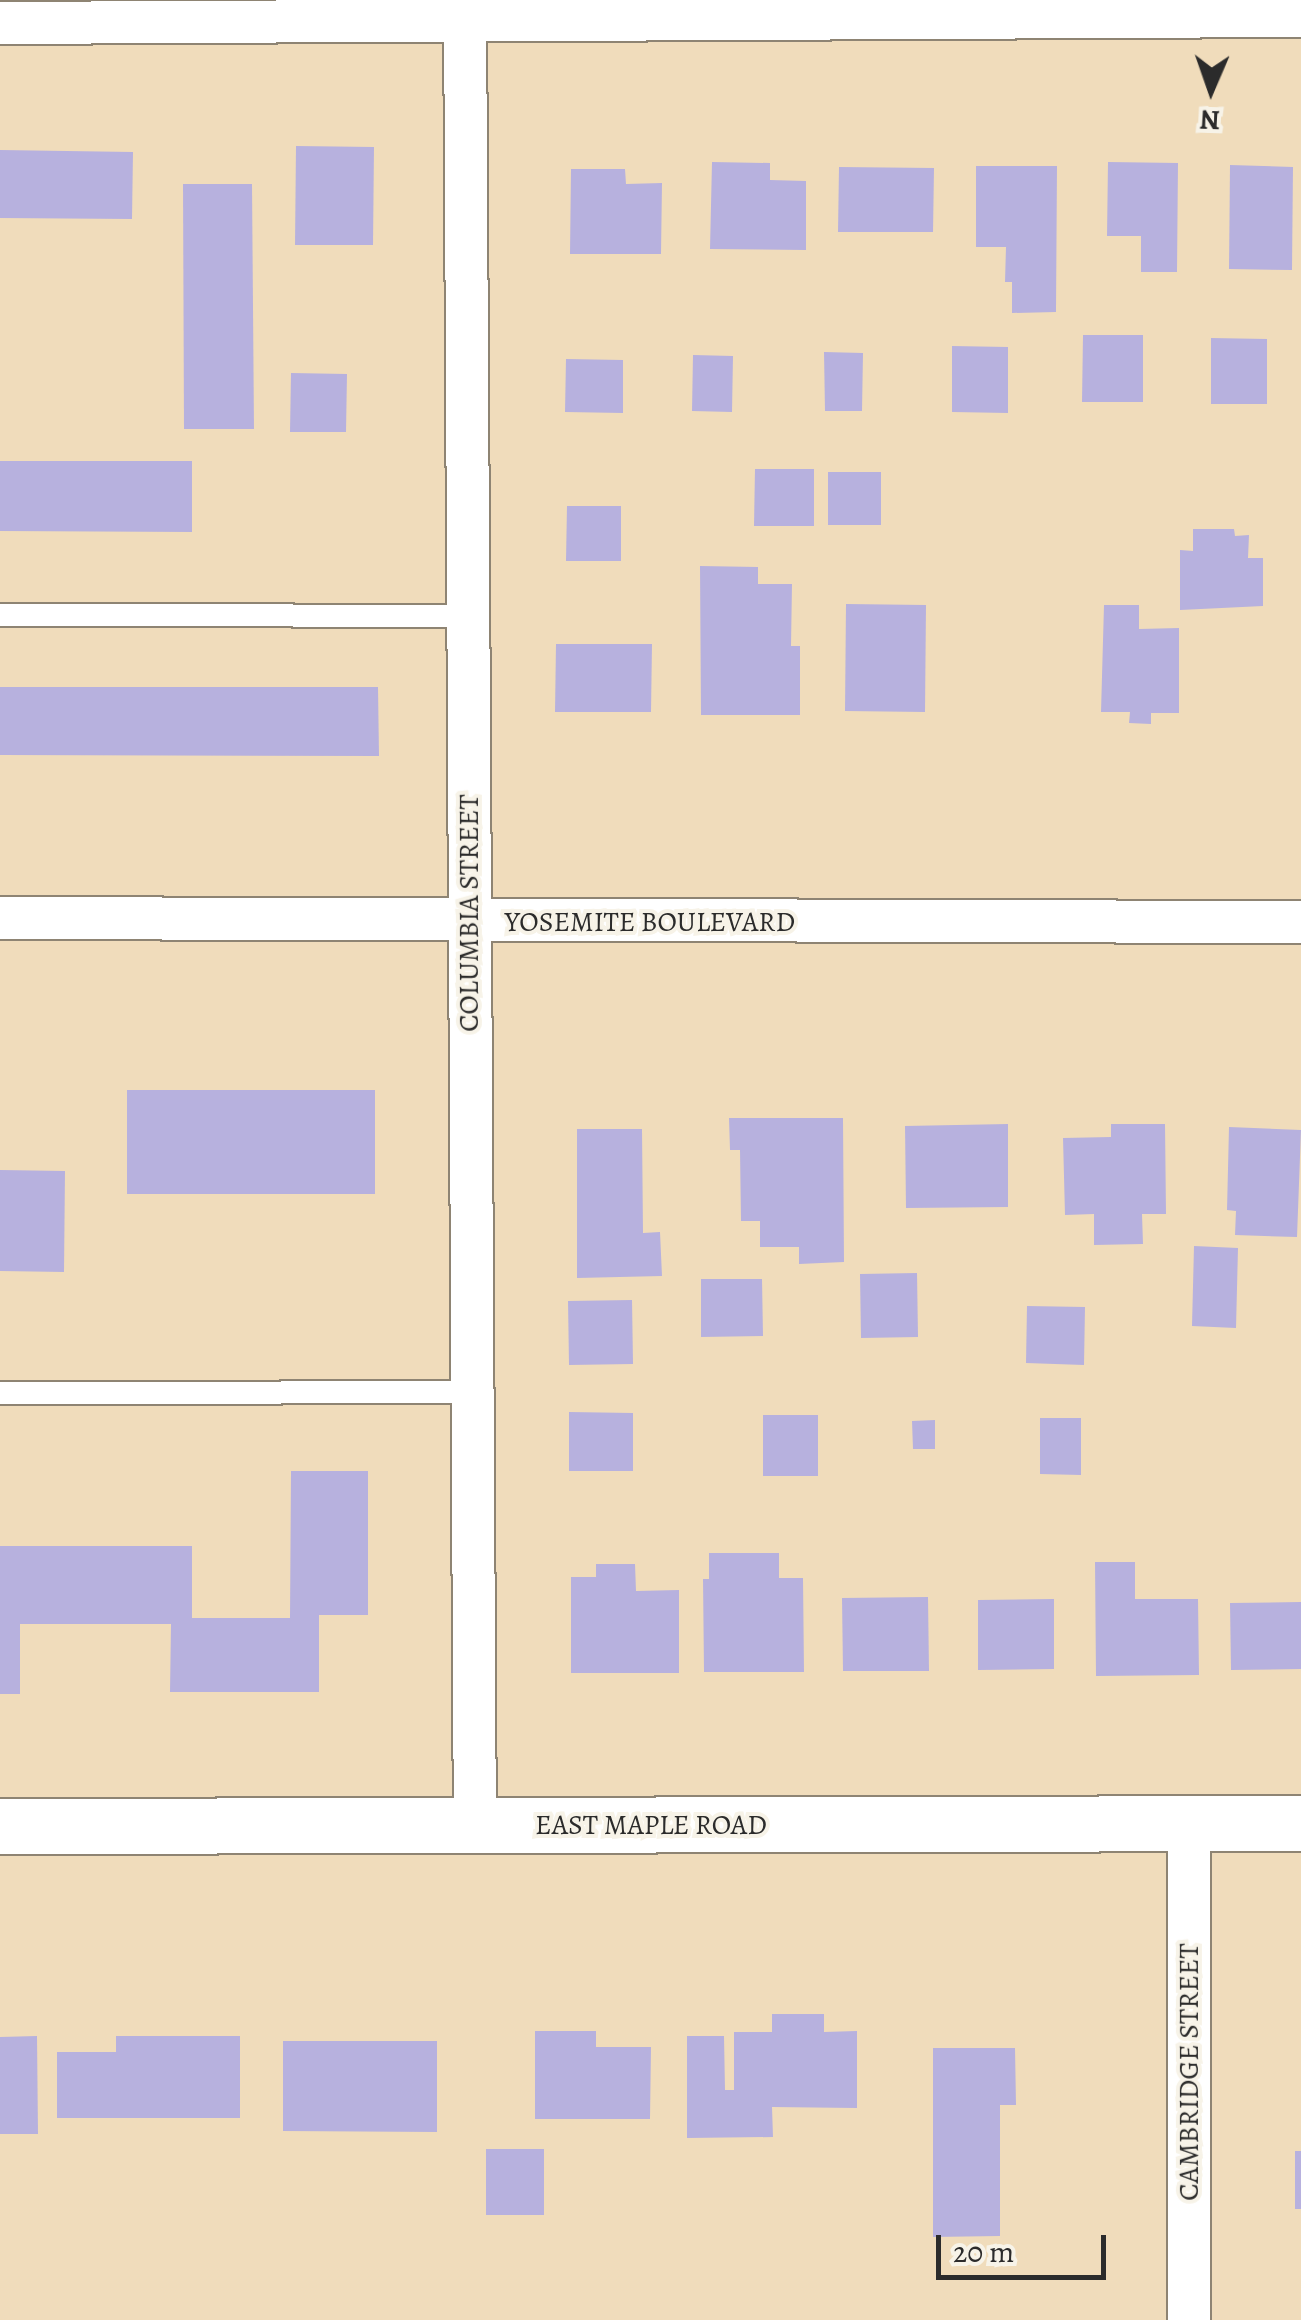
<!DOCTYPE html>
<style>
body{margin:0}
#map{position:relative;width:1301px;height:2320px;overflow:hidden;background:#f0dcbb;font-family:Alegreya,serif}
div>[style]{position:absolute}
.building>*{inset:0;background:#b7b1de}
.roads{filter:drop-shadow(2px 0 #8e8473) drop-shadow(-2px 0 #8e8473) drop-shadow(0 2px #8e8473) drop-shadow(0 -2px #8e8473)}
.lane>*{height:22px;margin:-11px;padding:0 11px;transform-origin:11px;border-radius:11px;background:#fff}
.street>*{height:42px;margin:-21px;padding:0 21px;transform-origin:21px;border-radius:21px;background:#fff}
.secondary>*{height:55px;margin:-27.5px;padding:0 27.5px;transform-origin:27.5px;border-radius:27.5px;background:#fff}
span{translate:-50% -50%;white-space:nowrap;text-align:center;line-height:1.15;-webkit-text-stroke:8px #f7f3e8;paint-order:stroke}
.street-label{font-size:28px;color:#2b2b2b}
.north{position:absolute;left:1161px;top:40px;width:100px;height:100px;-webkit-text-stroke:8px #f7f3e8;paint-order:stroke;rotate:182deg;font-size:28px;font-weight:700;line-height:40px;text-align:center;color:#2b2b2b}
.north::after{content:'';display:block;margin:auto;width:35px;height:45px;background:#2b2b2b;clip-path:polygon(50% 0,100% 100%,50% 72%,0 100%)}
.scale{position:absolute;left:936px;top:2235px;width:170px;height:45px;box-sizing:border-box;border:5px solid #2b2b2b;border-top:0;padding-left:12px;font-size:30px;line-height:35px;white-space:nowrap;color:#2b2b2b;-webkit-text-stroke:8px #f7f3e8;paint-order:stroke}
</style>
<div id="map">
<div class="building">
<i style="clip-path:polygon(296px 146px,374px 147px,373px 245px,295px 245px)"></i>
<i style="clip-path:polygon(0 150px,133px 152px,132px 219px,0 218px)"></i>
<i style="clip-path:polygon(712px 162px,770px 163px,770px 180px,806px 181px,806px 250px,710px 249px)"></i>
<i style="clip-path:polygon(1108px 162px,1178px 163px,1177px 272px,1141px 272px,1141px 236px,1107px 236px)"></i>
<i style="clip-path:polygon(1230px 165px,1293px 167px,1292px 270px,1229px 269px)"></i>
<i style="clip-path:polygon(976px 166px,1057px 166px,1056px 312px,1012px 313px,1012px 282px,1005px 282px,1006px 247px,976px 247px)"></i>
<i style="clip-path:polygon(839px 167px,934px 168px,933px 232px,838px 232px)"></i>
<i style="clip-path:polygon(571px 169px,625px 169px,626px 184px,662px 183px,661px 254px,570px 254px)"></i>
<i style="clip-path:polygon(183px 184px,252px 184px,254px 429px,184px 429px)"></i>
<i style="clip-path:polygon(1083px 335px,1143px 335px,1143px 402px,1082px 402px)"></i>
<i style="clip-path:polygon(1211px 338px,1267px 339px,1267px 404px,1211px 404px)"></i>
<i style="clip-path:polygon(952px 346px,1008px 347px,1008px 413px,952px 412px)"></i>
<i style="clip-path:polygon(824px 352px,863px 353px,862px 411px,825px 411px)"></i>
<i style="clip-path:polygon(693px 355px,733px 356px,732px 412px,692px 411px)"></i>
<i style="clip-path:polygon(566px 359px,623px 360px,623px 413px,565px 412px)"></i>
<i style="clip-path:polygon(291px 373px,347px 374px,346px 432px,290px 432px)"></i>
<i style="clip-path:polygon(0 461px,192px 461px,192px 532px,0 531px)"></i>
<i style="clip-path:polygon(755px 469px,814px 469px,814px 526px,754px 526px)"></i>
<i style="clip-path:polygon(828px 472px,881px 472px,881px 525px,828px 525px)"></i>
<i style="clip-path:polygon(567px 506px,621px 506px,621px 561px,566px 561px)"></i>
<i style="clip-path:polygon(1193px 529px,1234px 529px,1235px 536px,1249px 535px,1248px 558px,1263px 558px,1263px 606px,1180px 610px,1180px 550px,1193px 551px)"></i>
<i style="clip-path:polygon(700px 566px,758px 567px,758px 584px,792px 584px,791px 646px,800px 646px,800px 715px,701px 715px)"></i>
<i style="clip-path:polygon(846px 604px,926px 605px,925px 712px,845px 711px)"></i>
<i style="clip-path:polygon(1104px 605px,1139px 605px,1139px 629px,1179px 628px,1179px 713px,1151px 713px,1151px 724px,1129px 723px,1130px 712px,1101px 712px)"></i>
<i style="clip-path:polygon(556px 644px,652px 644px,651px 712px,555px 712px)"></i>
<i style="clip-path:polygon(0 687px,378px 687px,379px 756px,0 755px)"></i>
<i style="clip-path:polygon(127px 1090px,375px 1090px,375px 1194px,127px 1194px)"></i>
<i style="clip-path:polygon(729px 1118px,843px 1118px,844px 1262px,799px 1264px,799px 1247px,760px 1247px,760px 1221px,741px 1221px,740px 1150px,730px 1150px)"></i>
<i style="clip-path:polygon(1008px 1124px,1008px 1207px,906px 1208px,905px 1126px)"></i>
<i style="clip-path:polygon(1111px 1124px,1165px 1124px,1166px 1214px,1142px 1214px,1143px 1244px,1094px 1245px,1094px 1214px,1065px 1215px,1063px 1138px,1111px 1137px)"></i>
<i style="clip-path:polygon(1229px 1127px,1301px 1130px,1297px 1237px,1235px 1235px,1236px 1211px,1227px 1210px)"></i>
<i style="clip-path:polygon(577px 1129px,642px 1129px,643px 1233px,660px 1232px,662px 1276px,577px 1278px)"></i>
<i style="clip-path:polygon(0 1170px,65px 1171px,64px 1272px,0 1271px)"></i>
<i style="clip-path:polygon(1194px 1246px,1238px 1248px,1236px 1328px,1192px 1326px)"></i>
<i style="clip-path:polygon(917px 1273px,918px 1337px,861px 1338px,860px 1274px)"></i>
<i style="clip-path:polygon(701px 1279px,762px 1279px,763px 1336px,701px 1337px)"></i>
<i style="clip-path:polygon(632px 1300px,633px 1364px,569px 1365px,568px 1301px)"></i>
<i style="clip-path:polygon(1027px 1306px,1085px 1307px,1084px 1365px,1026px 1363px)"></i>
<i style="clip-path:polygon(569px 1412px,633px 1413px,633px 1471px,569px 1471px)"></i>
<i style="clip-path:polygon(763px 1415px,818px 1415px,818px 1476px,763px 1476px)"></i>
<i style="clip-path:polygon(1040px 1418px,1081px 1418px,1081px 1475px,1040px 1474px)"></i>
<i style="clip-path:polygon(935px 1420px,935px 1449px,913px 1449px,912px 1421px)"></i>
<i style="clip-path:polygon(291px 1471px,368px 1471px,368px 1615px,319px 1615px,319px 1692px,170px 1692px,171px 1624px,20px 1624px,20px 1694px,0 1694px,0 1546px,192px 1546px,192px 1618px,290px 1618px)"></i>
<i style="clip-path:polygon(709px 1553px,779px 1553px,779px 1578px,803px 1578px,804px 1672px,704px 1672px,703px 1579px,709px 1579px)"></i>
<i style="clip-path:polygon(1095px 1562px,1135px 1562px,1135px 1599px,1198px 1599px,1199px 1675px,1096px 1676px)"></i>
<i style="clip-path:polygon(596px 1564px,635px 1564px,636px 1591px,679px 1590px,679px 1673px,571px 1673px,571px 1577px,596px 1577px)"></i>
<i style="clip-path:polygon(928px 1597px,929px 1671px,843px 1671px,842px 1598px)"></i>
<i style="clip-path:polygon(1054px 1599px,1054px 1669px,978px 1670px,978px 1600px)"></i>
<i style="clip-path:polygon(1301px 1602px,1301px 1669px,1231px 1670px,1230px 1603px)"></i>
<i style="clip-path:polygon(772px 2014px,824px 2014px,824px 2032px,857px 2031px,857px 2108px,772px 2107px,773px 2137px,687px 2138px,687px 2036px,724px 2036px,725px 2090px,734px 2090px,734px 2032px,772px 2032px)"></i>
<i style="clip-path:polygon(535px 2031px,596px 2031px,596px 2047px,651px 2047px,650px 2119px,535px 2119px)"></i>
<i style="clip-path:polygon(37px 2036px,38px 2134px,0 2134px,0 2037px)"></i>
<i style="clip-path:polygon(116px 2036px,240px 2036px,240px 2118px,57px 2118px,57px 2052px,116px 2052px)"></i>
<i style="clip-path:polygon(283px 2041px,437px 2041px,437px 2132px,283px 2131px)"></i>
<i style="clip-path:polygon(933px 2048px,1015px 2048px,1016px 2105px,1000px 2105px,1000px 2236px,933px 2237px)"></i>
<i style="clip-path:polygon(486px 2149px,544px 2149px,544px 2215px,486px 2215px)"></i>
<i style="clip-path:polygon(1295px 2151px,1301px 2151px,1301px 2209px,1295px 2209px)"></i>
</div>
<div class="roads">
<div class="lane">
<i style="left:0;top:615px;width:470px;rotate:0.1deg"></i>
<i style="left:0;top:1393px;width:473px;rotate:-0.1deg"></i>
</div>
<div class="street">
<i style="left:465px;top:0;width:1826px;rotate:89.69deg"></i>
<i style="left:0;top:23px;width:1301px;rotate:-0.31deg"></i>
<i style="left:0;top:918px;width:1301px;rotate:0.18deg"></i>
<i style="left:1189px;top:1823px;width:497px;rotate:90deg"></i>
</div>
<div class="secondary">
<i style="left:0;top:1826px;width:1301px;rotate:-0.13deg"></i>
</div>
</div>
<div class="street-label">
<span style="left:469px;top:913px;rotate:-90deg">COLUMBIA STREET</span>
<span style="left:650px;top:922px">YOSEMITE BOULEVARD</span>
<span style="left:651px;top:1825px">EAST MAPLE ROAD</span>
<span style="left:1189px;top:2072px;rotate:-90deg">CAMBRIDGE STREET</span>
</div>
<div class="north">N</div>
<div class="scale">20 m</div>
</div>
